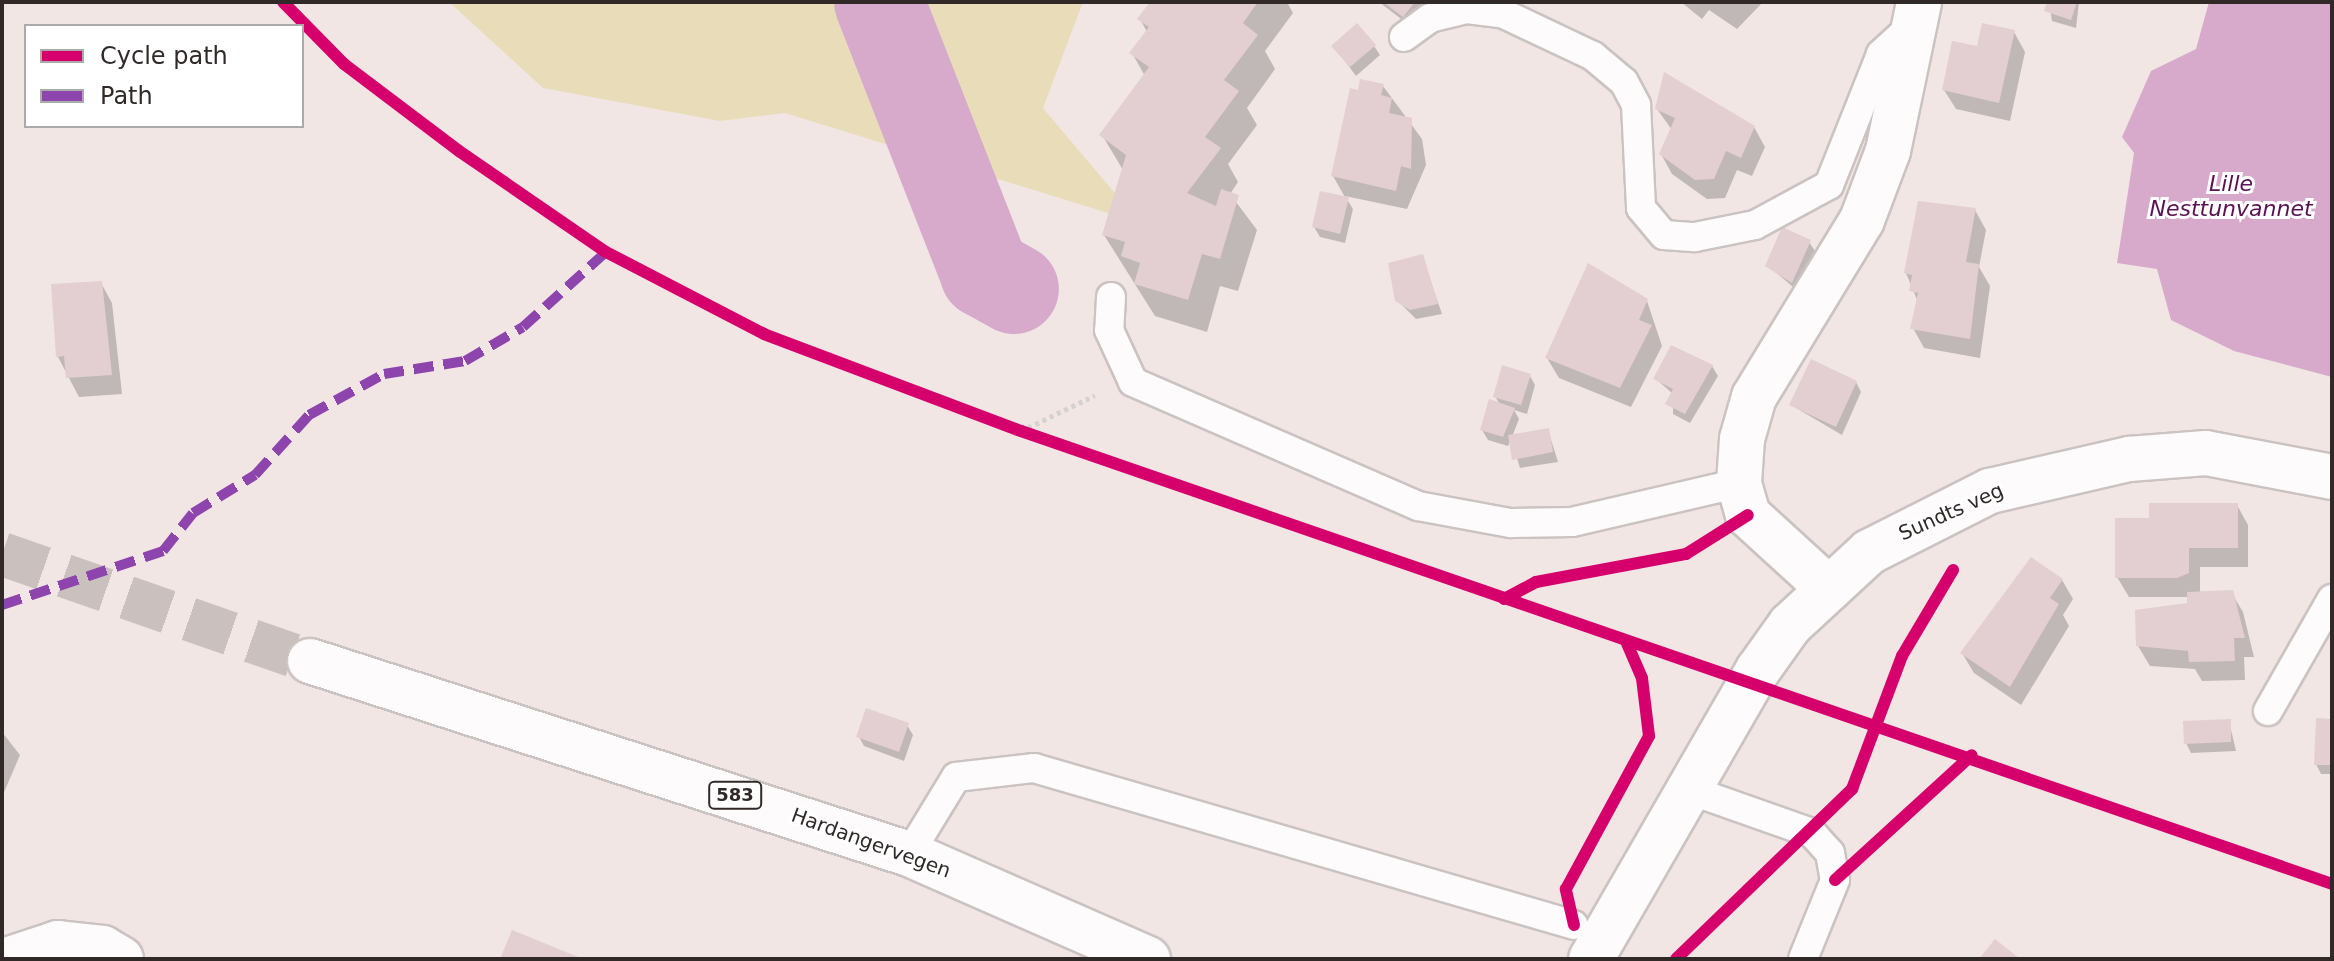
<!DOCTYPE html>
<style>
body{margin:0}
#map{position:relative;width:2334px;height:961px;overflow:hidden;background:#f1e6e4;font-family:"DejaVu Sans",sans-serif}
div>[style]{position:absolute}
.green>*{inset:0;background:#e9ddb9}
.water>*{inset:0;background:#d7aacc}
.shadow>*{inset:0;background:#0003}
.river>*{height:90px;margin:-45px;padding:0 45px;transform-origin:45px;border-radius:45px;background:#d7aacc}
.building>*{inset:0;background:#e3ced1}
.primary-tunnel>*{height:44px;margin-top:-22px;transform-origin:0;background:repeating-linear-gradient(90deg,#cac0be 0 44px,transparent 0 66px)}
.path>*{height:5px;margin-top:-2.5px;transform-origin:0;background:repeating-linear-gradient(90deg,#d4d1d0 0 4px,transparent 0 8px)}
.roads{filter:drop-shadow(2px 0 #cbc3c1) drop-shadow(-2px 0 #cbc3c1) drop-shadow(0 2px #cbc3c1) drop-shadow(0 -2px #cbc3c1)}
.lane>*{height:28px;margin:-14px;padding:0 14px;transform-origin:14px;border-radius:14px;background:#fdfbfb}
.street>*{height:44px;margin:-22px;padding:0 22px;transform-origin:22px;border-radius:22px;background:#fdfbfb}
.secondary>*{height:44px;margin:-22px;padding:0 22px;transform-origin:22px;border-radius:22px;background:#fdfbfb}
.primary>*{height:44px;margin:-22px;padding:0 22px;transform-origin:22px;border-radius:22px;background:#fdfbfb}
.quiet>*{height:10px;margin-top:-5px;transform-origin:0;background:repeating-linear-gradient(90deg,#8e44ad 0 20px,transparent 0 30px)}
.cycleway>*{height:12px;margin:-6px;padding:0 6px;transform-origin:6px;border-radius:6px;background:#d6006c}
span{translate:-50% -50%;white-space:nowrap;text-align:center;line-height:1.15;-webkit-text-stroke:6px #fff;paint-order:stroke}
.shield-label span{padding:2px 6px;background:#fff;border:2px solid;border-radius:6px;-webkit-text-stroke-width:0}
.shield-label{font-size:18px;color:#302927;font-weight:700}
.street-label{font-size:20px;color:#302927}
.water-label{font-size:22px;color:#5a1252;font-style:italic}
.frame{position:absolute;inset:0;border:4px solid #302927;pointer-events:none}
.legend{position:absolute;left:24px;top:24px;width:280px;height:104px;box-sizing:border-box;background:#fff;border:2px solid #aca9a9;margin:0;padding:10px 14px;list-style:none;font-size:24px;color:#302927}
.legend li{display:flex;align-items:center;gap:16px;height:40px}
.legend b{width:40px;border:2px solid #aca9a9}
</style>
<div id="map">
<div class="green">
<i style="clip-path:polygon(449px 2px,1083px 2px,1043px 108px,1140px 223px,785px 113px,720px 121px,543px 88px)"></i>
</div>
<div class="water">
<i style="clip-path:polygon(2209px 2px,2332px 2px,2332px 377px,2234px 351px,2171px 320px,2157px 269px,2117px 263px,2134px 153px,2122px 137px,2151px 71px,2196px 49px)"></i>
</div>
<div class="shadow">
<i style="clip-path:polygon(1153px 2px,1287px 2px,1293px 13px,1265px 51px,1275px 69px,1247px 108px,1257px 125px,1228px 164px,1238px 182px,1230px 194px,1257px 230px,1238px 291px,1220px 286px,1207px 332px,1155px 316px,1104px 235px,1123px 170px,1102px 135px,1145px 76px,1132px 53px,1147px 32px,1140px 19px)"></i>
<i style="clip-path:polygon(1379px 2px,1422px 2px,1424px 5px,1409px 25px)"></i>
<i style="clip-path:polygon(1681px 2px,1763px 2px,1737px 29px,1709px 10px,1702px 19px)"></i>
<i style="clip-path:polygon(2049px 2px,2079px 2px,2076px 28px,2052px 21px)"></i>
<i style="clip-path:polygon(2014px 32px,2025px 52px,2010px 121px,1956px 109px,1944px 90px,1979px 49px)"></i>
<i style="clip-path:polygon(1334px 46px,1374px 46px,1380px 55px,1356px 76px)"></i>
<i style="clip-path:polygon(1383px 86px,1422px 139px,1426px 165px,1407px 209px,1345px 196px,1353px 209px,1345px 243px,1320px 237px,1314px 227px,1346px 199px,1333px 176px,1359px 92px)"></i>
<i style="clip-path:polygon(1657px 109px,1754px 127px,1765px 147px,1752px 176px,1737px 170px,1725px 198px,1707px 199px,1672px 174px,1661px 154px,1672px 130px)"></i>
<i style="clip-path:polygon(1975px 210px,1986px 230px,1979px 267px,1990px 286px,1980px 358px,1924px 348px,1913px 328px,1918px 302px,1906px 273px)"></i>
<i style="clip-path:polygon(1809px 242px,1815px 251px,1798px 291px,1768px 266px)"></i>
<i style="clip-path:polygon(1422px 257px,1442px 314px,1416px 319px,1397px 300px)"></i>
<i style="clip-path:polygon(101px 283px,112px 303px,122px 394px,79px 397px,58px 357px)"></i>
<i style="clip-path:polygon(1647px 301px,1662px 346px,1631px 407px,1559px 378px,1547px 358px)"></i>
<i style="clip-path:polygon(1712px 366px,1718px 376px,1690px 423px,1673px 414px,1673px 394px,1656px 379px)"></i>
<i style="clip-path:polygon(1530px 376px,1535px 385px,1527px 414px,1514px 410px,1519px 419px,1512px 437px,1548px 430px,1558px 462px,1520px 468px,1511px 439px,1508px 446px,1488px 440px,1482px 430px,1500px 405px,1495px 396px)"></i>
<i style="clip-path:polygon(1856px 382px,1861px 392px,1842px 435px,1791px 405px)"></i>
<i style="clip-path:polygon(2237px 505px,2248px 525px,2248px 567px,2200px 567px,2200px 593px,2231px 592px,2243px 612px,2254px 657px,2244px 657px,2245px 680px,2202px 681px,2195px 669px,2150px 666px,2138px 646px,2189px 605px,2189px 597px,2129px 597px,2117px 577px,2151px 520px)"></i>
<i style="clip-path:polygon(2062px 580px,2073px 599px,2063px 615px,2069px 626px,2021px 705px,1974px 673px,1962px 653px)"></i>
<i style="clip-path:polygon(2229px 721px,2236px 751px,2191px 753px,2186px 743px)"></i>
<i style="clip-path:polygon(2332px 721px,2332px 774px,2321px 774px,2316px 764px)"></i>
<i style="clip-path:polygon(907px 725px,913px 735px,904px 761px,864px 746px,859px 737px)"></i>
<i style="clip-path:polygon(2px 732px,20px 755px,2px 797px)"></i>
</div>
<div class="river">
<i style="left:879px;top:2px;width:291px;rotate:68.6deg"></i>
<i style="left:985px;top:273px;width:33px;rotate:29deg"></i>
</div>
<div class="building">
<i style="clip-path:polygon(1150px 2px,1258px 2px,1243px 23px,1258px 35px,1224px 80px,1239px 91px,1205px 137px,1221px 148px,1187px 193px,1216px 206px,1221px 189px,1239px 195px,1220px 259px,1202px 254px,1188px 300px,1134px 284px,1140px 263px,1121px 256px,1125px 242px,1102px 235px,1126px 155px,1099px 135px,1149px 67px,1129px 53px,1149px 27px,1137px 19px)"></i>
<i style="clip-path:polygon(1383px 2px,1415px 2px,1403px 17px)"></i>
<i style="clip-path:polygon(2047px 2px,2077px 2px,2071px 20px,2044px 11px)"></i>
<i style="clip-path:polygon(1357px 23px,1376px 45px,1350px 67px,1331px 46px)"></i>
<i style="clip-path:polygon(1982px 23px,2015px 30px,1999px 103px,1942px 90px,1952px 41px,1977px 46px)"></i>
<i style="clip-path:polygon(1664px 72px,1755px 126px,1741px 158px,1726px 151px,1714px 179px,1695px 180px,1659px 154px,1675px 118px,1655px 109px)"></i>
<i style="clip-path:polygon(1360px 79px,1384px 84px,1381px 95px,1392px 98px,1389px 113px,1412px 118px,1411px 169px,1401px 166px,1396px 191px,1331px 176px,1350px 88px,1358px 90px)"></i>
<i style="clip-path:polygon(1320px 191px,1349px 197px,1340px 234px,1312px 227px)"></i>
<i style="clip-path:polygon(1918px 201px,1976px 208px,1966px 262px,1979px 264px,1970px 339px,1910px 329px,1918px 293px,1909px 291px,1912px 275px,1904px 273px)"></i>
<i style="clip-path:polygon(1782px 227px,1811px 240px,1792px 283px,1765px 266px)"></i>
<i style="clip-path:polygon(1423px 254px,1438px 304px,1410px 310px,1395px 301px,1388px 263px)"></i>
<i style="clip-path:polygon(1588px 263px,1648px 299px,1639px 320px,1652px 325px,1620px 388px,1545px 358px)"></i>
<i style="clip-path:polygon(102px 281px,112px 375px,66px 378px,64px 356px,56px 357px,51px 284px)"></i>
<i style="clip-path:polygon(1671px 345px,1713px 365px,1685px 414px,1665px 404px,1673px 389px,1653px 379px)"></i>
<i style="clip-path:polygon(1811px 359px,1857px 381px,1836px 427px,1789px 405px)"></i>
<i style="clip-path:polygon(1502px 365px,1531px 374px,1521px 405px,1493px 397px)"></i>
<i style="clip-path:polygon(1489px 399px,1515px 408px,1503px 437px,1480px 430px)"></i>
<i style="clip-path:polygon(1549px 428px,1553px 452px,1512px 460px,1508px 435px)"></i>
<i style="clip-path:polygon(2149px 503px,2238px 503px,2238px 548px,2189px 548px,2189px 573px,2177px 578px,2115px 578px,2115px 518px,2149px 518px)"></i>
<i style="clip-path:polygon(2031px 557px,2063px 579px,2050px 598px,2059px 604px,2010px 687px,1960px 653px)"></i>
<i style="clip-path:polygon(2233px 590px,2245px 638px,2234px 638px,2235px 661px,2189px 662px,2188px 651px,2136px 646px,2135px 610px,2187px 603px,2187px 592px)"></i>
<i style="clip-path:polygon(866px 708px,909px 723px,899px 752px,856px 737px)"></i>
<i style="clip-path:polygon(2316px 718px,2332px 719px,2332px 765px,2314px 765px)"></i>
<i style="clip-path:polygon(2231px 719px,2231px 742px,2184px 744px,2183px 721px)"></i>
<i style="clip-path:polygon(512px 930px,583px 959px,500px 959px)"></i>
<i style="clip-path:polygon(1995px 939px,2020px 959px,1979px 959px)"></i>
</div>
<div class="primary-tunnel">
<i style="left:2px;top:554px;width:326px;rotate:19.2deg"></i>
</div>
<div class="path">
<i style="left:1021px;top:431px;width:82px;rotate:-25.9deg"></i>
</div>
<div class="roads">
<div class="lane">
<i style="left:1404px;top:37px;width:32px;rotate:-36deg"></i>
<i style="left:1430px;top:18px;width:38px;rotate:-14deg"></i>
<i style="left:1467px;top:9px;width:35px;rotate:7deg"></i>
<i style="left:1502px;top:13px;width:101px;rotate:25.3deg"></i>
<i style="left:1593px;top:56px;width:40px;rotate:40deg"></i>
<i style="left:1624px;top:82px;width:26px;rotate:62deg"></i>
<i style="left:1636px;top:105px;width:103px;rotate:87.2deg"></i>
<i style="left:1641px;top:208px;width:35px;rotate:50deg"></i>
<i style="left:1664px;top:235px;width:31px;rotate:4deg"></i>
<i style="left:1695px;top:237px;width:61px;rotate:-11.3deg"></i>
<i style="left:1755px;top:225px;width:84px;rotate:-28.4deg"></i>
<i style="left:1829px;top:185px;width:141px;rotate:-68.3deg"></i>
<i style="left:1881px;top:54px;width:47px;rotate:-42.4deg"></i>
<i style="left:1111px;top:297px;width:33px;rotate:93deg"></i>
<i style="left:1109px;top:330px;width:57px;rotate:65.2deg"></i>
<i style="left:1133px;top:382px;width:311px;rotate:23.5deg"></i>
<i style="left:1418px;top:506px;width:95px;rotate:10.4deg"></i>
<i style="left:1511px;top:523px;width:61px;rotate:-0.9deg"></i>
<i style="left:1572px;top:522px;width:171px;rotate:-13.1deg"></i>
<i style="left:2268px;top:711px;width:129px;rotate:-60.3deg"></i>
<i style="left:1687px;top:789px;width:133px;rotate:19.4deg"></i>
<i style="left:1812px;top:833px;width:27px;rotate:48deg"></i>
<i style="left:1830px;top:853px;width:27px;rotate:80deg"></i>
<i style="left:1835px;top:880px;width:85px;rotate:112.1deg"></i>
<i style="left:909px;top:854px;width:90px;rotate:-58.6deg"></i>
<i style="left:956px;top:777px;width:79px;rotate:-6.6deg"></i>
<i style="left:1034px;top:768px;width:562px;rotate:16.21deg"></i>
</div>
<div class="street">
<i style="left:1829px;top:589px;width:110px;rotate:-137.6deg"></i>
<i style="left:1748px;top:515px;width:33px;rotate:-106deg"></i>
<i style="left:1739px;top:483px;width:44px;rotate:-86.1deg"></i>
<i style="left:1742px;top:439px;width:44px;rotate:-74.1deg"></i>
<i style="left:1754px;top:397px;width:207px;rotate:-58.6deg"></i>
<i style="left:1862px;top:220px;width:74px;rotate:-69.4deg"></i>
<i style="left:1888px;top:151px;width:152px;rotate:-78.2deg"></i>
<i style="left:10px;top:959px;width:51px;rotate:-18.4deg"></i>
<i style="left:58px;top:943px;width:45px;rotate:6.3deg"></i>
<i style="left:103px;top:948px;width:21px;rotate:31deg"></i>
</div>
<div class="secondary">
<i style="left:1591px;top:959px;width:334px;rotate:-60deg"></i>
<i style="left:1758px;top:670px;width:55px;rotate:-54.6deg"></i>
<i style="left:1790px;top:625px;width:108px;rotate:-42.7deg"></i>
<i style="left:1869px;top:552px;width:136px;rotate:-26.8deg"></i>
<i style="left:1990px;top:491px;width:143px;rotate:-13deg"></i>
<i style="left:2129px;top:459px;width:77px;rotate:-4.5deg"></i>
<i style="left:2206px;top:453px;width:128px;rotate:10.8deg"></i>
</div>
<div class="primary">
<i style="left:310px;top:661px;width:629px;rotate:17.86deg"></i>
<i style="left:909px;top:854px;width:261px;rotate:23.7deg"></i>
</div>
</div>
<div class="quiet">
<i style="left:2px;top:605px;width:170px;rotate:-18.5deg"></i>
<i style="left:163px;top:551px;width:48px;rotate:-51.7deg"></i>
<i style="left:193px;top:513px;width:73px;rotate:-31.5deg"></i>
<i style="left:255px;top:475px;width:81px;rotate:-48deg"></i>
<i style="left:309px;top:415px;width:85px;rotate:-28.7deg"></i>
<i style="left:384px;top:374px;width:82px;rotate:-9.1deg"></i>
<i style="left:465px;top:361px;width:67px;rotate:-30.4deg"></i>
<i style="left:523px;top:327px;width:112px;rotate:-42.1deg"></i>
</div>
<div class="cycleway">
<i style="left:283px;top:2px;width:87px;rotate:45.5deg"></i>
<i style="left:344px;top:64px;width:144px;rotate:37.1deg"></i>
<i style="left:459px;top:151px;width:178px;rotate:34.5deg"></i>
<i style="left:606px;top:252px;width:178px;rotate:27.4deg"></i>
<i style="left:764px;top:334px;width:275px;rotate:20.7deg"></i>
<i style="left:1021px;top:431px;width:1387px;rotate:19.06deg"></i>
<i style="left:1504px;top:599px;width:36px;rotate:-28deg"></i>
<i style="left:1536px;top:582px;width:153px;rotate:-10.6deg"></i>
<i style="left:1686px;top:554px;width:73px;rotate:-32.2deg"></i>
<i style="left:1835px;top:880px;width:185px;rotate:-42.4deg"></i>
<i style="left:1574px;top:925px;width:37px;rotate:-103deg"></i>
<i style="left:1566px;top:889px;width:174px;rotate:-61.5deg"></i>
<i style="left:1649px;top:736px;width:58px;rotate:-96.9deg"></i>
<i style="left:1642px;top:678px;width:40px;rotate:-113.4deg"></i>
<i style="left:1676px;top:959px;width:245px;rotate:-44deg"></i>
<i style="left:1852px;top:789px;width:142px;rotate:-69.4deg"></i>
<i style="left:1902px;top:656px;width:100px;rotate:-59.3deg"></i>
</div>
<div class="shield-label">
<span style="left:735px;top:795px">583</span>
</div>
<div class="street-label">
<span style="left:1951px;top:512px;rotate:-24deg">Sundts veg</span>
<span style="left:871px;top:843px;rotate:20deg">Hardangervegen</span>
</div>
<div class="water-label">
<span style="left:2231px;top:196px">Lille<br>Nesttunvannet</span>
</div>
<div class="frame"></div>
<ul class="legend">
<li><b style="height:10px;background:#d6006c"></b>Cycle path</li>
<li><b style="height:10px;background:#8e44ad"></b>Path</li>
</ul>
</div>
